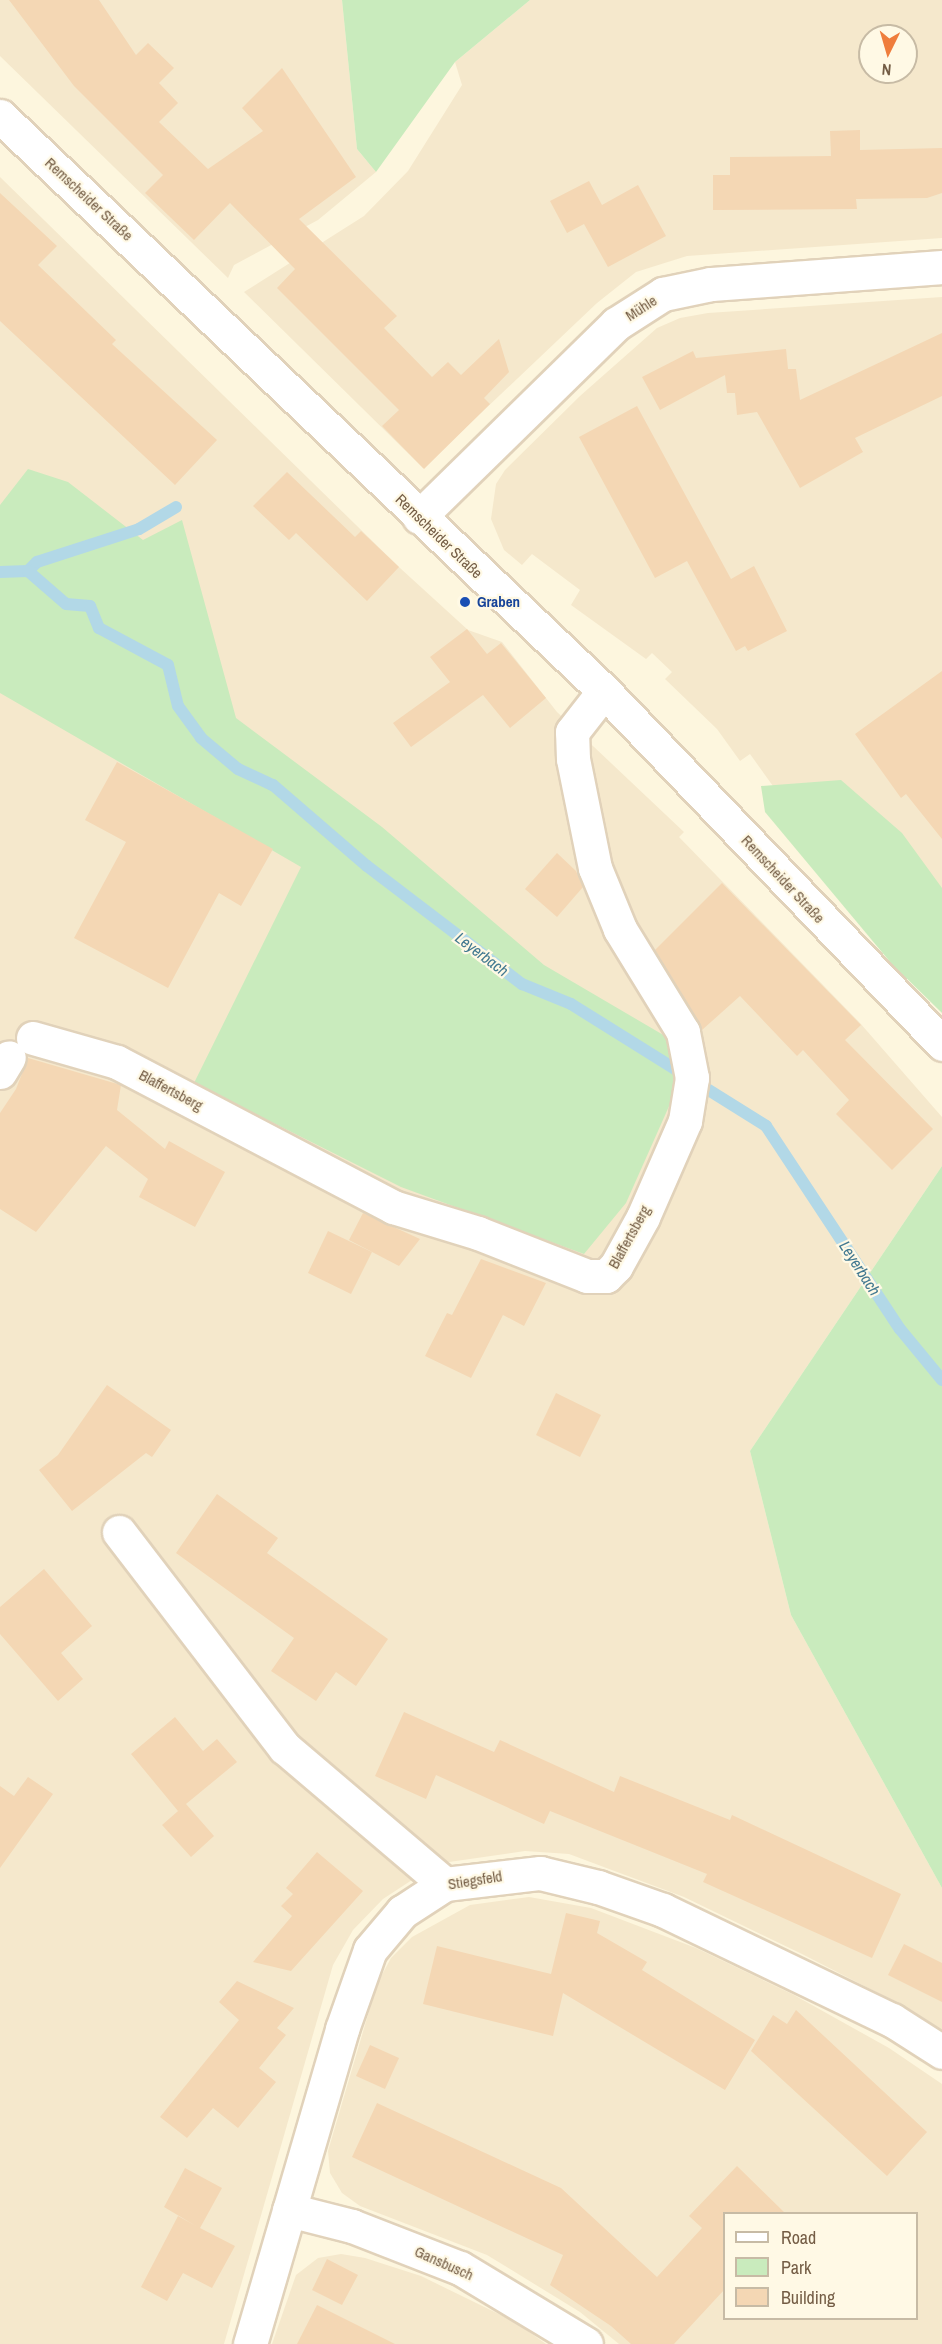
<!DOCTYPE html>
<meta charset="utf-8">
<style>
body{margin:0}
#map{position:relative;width:942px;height:2344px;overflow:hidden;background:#fdf6de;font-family:"Archivo Narrow",sans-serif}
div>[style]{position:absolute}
.residential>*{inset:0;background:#f5e8cc}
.green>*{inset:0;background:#c9ebbd}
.stream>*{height:12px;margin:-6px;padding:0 6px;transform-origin:6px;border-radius:6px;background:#b2d8e7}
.building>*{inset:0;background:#f4d7b4}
.roads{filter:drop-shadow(2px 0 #e1d2ba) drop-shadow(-2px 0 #e1d2ba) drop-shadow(0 2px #e1d2ba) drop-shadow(0 -2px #e1d2ba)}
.street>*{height:33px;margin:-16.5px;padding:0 16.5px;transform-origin:16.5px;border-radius:16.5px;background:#fff}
.secondary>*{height:33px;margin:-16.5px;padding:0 16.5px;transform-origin:16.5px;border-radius:16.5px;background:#fff}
.dots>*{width:16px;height:16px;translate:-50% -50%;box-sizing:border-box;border:3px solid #fff9e5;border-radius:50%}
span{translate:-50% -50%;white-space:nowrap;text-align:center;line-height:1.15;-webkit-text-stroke:4.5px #fff9e5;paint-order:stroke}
.street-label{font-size:15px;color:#745d45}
.transit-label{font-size:15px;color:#164399;font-weight:700}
.left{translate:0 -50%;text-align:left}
.water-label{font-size:16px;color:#417890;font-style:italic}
.legend{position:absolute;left:723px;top:2212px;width:195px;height:108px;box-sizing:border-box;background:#fff9e5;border:2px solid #c7bba5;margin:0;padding:8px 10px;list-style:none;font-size:18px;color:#745d45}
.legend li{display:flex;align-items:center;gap:12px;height:30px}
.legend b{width:30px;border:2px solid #c7bba5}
.north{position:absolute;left:858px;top:24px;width:60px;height:60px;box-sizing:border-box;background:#fff9e5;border:2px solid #c7bba5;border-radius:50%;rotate:185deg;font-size:16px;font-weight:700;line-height:24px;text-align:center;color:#745d45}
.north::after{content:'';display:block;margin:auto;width:21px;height:27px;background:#ef7d3c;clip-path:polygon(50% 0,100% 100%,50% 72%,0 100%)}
</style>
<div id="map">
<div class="residential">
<i style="clip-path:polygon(0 0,342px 0,357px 149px,376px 172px,318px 220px,234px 265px,228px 278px,0 56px)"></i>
<i style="clip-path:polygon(evenodd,530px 0,942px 0,942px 238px,687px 256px,636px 272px,597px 303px,423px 468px,244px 292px,364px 216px,408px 171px,462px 85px,455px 62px,530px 0,870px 36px,906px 36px,906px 72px,870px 72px,870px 36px)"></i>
<i style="clip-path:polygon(0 177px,400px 568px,468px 630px,502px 642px,557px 712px,684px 832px,679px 837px,860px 1023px,942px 1117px,942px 1166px,750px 1451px,791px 1615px,942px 1888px,942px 2034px,878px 1993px,802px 1954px,684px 1897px,569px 1854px,525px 1851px,449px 1862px,415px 1878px,383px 1899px,353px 1930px,333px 1965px,224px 2344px,0 2344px)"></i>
<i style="clip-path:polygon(942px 297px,942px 967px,806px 832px,750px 754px,740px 761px,717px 729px,665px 679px,672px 672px,652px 653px,646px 659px,571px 605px,580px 590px,532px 554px,522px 565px,504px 550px,491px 519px,496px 484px,505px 470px,580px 396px,657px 328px,680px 318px,708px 313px)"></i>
<i style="clip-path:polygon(evenodd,529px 1897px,591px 1908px,696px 1948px,794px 1995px,889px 2048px,942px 2084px,942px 2344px,619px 2344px,580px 2312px,487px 2255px,360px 2206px,342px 2193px,330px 2173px,328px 2151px,377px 1984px,391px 1958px,412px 1937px,470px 1905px,529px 1897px,724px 2214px,916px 2214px,916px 2318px,724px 2318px,724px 2214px)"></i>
<i style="clip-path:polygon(341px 2254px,365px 2258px,421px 2276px,515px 2322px,546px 2344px,272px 2344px,296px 2275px,318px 2258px)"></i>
</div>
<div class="green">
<i style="clip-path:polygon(342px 0,530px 0,455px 62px,376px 172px,357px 149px)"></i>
<i style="clip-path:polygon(28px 469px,68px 482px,143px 540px,182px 520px,236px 718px,382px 827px,544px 965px,677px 1043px,678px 1086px,626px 1203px,584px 1254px,401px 1187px,194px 1083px,301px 867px,0 693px,0 505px)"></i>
<i style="clip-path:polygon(841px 780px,902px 833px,942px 888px,942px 1013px,891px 963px,765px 812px,761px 786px)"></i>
<i style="clip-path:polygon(942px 1166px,942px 1888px,791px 1615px,750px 1451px)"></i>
</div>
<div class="stream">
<i style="left:28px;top:571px;width:13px;rotate:-45deg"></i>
<i style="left:37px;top:562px;width:107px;rotate:-17.9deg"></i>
<i style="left:139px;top:529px;width:43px;rotate:-30.7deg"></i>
<i style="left:0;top:572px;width:28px;rotate:-2deg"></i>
<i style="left:28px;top:571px;width:50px;rotate:41deg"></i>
<i style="left:66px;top:604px;width:24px;rotate:5deg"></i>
<i style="left:90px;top:606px;width:24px;rotate:68deg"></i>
<i style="left:99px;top:628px;width:78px;rotate:28.2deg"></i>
<i style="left:168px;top:665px;width:42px;rotate:76.3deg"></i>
<i style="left:178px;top:706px;width:39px;rotate:54deg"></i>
<i style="left:201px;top:738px;width:48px;rotate:40deg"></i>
<i style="left:238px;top:769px;width:38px;rotate:25deg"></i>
<i style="left:273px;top:785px;width:124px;rotate:40.8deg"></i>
<i style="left:367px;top:866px;width:195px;rotate:37.3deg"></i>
<i style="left:522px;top:984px;width:53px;rotate:22.2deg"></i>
<i style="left:571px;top:1004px;width:230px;rotate:32deg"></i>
<i style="left:766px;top:1126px;width:243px;rotate:56.6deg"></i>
<i style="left:900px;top:1329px;width:66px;rotate:50.5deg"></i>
</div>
<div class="building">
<i style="clip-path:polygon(9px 0,99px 0,136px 55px,148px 43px,174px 68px,159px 83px,178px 103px,159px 122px,208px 169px,263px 131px,242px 108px,282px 68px,356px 177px,299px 219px,397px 316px,384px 328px,432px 377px,448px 362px,461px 375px,499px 339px,509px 372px,484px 398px,490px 404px,424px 469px,382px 426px,399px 410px,277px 288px,295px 269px,230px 203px,194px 240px,145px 193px,163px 175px,74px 86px)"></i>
<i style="clip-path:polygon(860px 130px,860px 150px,942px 148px,942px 193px,927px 198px,856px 199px,857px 209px,713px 210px,713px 175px,730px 175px,730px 157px,831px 156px,830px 131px)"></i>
<i style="clip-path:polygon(589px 181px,602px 205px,638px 185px,666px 236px,608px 267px,584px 224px,567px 233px,550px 201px)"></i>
<i style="clip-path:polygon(0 193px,57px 246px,38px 265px,116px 340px,112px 344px,217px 440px,175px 485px,0 321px)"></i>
<i style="clip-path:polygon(942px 333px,942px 396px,855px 438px,863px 452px,800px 488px,757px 412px,737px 415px,735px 393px,727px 393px,725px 375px,660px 410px,642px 377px,693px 351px,696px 358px,786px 349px,788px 369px,796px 369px,800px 400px)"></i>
<i style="clip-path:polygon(637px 406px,731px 579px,754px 566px,787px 631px,748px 651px,745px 646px,736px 651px,687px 561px,655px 578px,579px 437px)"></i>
<i style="clip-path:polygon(287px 472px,355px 537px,361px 531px,399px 567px,367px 601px,296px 533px,289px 540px,253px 506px)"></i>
<i style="clip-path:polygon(467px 629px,487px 654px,501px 643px,546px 698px,510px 728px,483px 695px,411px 747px,393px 723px,450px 682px,430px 657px)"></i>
<i style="clip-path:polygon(942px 671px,942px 839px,906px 794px,901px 798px,855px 734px)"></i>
<i style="clip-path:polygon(117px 762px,273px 849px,241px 906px,219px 893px,168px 988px,74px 938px,126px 842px,85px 820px)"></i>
<i style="clip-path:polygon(557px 853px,576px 871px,583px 887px,557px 917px,525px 889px)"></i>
<i style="clip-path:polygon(722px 883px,861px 1025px,845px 1040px,933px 1129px,892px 1170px,836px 1114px,849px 1100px,803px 1050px,797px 1056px,740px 996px,702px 1030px,655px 950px)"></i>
<i style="clip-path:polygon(28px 1058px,121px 1085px,117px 1110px,165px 1149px,169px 1141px,225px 1172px,195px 1227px,139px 1197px,148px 1179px,106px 1146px,36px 1232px,0 1209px,0 1113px,16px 1089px)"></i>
<i style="clip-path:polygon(363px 1213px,420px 1239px,399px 1266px,349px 1240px)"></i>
<i style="clip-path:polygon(328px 1231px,372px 1252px,351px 1294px,308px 1273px)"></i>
<i style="clip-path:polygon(481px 1259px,546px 1283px,524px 1326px,503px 1315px,471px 1378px,425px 1356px,447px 1313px,452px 1315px)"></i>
<i style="clip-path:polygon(107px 1385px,171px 1430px,152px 1457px,146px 1453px,72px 1511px,39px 1470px,58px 1455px)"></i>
<i style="clip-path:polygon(556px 1393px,601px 1415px,580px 1457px,536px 1435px)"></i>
<i style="clip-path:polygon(217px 1494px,278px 1538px,267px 1553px,388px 1639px,356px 1686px,336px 1672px,316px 1701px,271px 1671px,294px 1638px,176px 1553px)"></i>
<i style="clip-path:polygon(44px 1569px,92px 1626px,61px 1653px,83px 1679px,58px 1701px,0 1634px,0 1607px)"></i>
<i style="clip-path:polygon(404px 1712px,494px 1752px,500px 1740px,614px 1792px,620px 1776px,730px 1820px,732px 1815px,901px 1894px,872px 1958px,703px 1882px,707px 1874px,550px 1811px,544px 1824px,436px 1775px,426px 1799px,375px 1776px)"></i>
<i style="clip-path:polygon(175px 1717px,203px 1751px,217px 1739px,237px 1762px,186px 1804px,214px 1836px,191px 1857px,162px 1825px,185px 1805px,178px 1811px,131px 1754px)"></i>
<i style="clip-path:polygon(28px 1777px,53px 1794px,0 1868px,0 1786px,14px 1796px)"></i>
<i style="clip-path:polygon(317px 1852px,363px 1891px,291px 1971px,253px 1962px,292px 1916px,281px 1906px,293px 1894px,286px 1888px)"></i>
<i style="clip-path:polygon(566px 1913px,600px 1921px,597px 1933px,647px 1962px,642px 1970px,755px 2040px,725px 2090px,563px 1993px,553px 2036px,423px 2004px,437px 1946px,551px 1974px)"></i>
<i style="clip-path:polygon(904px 1944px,942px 1963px,942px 2002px,888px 1975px)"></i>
<i style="clip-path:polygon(237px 1981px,294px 2008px,277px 2028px,286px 2035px,259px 2068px,276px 2082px,238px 2128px,213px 2108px,187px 2138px,160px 2117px,239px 2020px,219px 2002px)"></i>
<i style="clip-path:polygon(796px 2010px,927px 2132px,887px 2176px,751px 2051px,773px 2015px,787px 2024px)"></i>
<i style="clip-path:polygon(370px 2045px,399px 2058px,385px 2089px,356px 2076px)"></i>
<i style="clip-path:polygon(377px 2103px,561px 2188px,657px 2277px,702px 2228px,689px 2216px,737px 2166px,786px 2214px,724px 2214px,724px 2290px,674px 2344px,631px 2344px,611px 2326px,550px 2285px,563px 2255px,352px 2157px)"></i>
<i style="clip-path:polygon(185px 2168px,222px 2188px,200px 2228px,235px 2246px,212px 2288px,183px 2273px,167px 2301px,141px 2287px,178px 2216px,196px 2226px,164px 2207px)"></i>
<i style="clip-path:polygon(327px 2259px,358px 2275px,342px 2305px,312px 2290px)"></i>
<i style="clip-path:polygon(317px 2305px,395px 2344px,297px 2344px)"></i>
</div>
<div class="roads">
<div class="street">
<i style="left:419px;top:517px;width:276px;rotate:-44.4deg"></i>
<i style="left:616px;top:324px;width:56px;rotate:-32.6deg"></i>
<i style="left:663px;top:294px;width:49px;rotate:-11.8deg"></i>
<i style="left:711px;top:284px;width:232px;rotate:-4.2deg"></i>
<i style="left:33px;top:1038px;width:87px;rotate:15.9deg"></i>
<i style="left:117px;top:1062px;width:312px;rotate:27.7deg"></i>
<i style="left:393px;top:1207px;width:89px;rotate:17deg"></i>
<i style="left:478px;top:1233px;width:117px;rotate:21.5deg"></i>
<i style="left:587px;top:1276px;width:19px"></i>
<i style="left:606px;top:1276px;width:14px;rotate:-45deg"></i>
<i style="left:616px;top:1266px;width:56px;rotate:-61.1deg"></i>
<i style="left:643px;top:1217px;width:105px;rotate:-66.4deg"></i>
<i style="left:685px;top:1121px;width:44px;rotate:-80.8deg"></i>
<i style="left:692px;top:1078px;width:47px;rotate:-101.1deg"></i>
<i style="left:683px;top:1032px;width:121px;rotate:-121.5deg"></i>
<i style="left:620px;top:929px;width:66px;rotate:-112.3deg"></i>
<i style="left:595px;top:868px;width:111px;rotate:-101.4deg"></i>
<i style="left:573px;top:759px;width:27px;rotate:-92deg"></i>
<i style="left:572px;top:732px;width:52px;rotate:-52deg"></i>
<i style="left:0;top:1072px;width:17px;rotate:-59deg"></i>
<i style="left:119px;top:1532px;width:272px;rotate:52.5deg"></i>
<i style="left:285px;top:1748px;width:210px;rotate:40.4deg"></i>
<i style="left:289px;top:2210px;width:65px;rotate:14.3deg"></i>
<i style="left:352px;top:2226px;width:116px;rotate:21.3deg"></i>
<i style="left:460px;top:2268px;width:147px;rotate:31.1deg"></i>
<i style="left:250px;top:2344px;width:328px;rotate:-73.7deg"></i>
<i style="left:342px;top:2029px;width:84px;rotate:-70.5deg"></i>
<i style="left:370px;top:1950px;width:50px;rotate:-49.9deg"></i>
<i style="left:402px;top:1912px;width:51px;rotate:-33.1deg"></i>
<i style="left:445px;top:1884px;width:96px;rotate:-6.6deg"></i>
<i style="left:540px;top:1873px;width:60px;rotate:13.6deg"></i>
<i style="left:598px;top:1887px;width:69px;rotate:19.5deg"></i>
<i style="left:663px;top:1910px;width:254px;rotate:25.7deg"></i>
<i style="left:892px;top:2020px;width:59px;rotate:32.6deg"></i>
</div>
<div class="secondary">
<i style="left:0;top:116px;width:834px;rotate:43.59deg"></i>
<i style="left:604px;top:691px;width:489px;rotate:46.2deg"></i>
</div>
</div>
<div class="dots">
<i style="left:465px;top:602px;background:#1a4fb4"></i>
</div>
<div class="street-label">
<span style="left:89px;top:199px;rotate:43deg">Remscheider Straße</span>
<span style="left:641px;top:308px;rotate:-33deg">Mühle</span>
<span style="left:439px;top:536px;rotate:44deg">Remscheider Straße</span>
<span style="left:783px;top:879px;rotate:47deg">Remscheider Straße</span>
<span style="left:171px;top:1090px;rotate:28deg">Blaffertsberg</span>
<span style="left:629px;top:1237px;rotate:-61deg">Blaffertsberg</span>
<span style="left:475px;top:1880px;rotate:-9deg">Stiegsfeld</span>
<span style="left:444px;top:2263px;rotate:24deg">Gansbusch</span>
</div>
<div class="transit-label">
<span class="left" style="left:477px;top:602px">Graben</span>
</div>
<div class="water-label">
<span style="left:482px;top:954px;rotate:37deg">Leyerbach</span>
<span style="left:860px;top:1268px;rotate:57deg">Leyerbach</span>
</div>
<ul class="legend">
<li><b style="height:8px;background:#fff"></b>Road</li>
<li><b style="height:16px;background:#c9ebbd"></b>Park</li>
<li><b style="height:16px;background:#f4d7b4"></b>Building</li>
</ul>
<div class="north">N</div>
</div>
